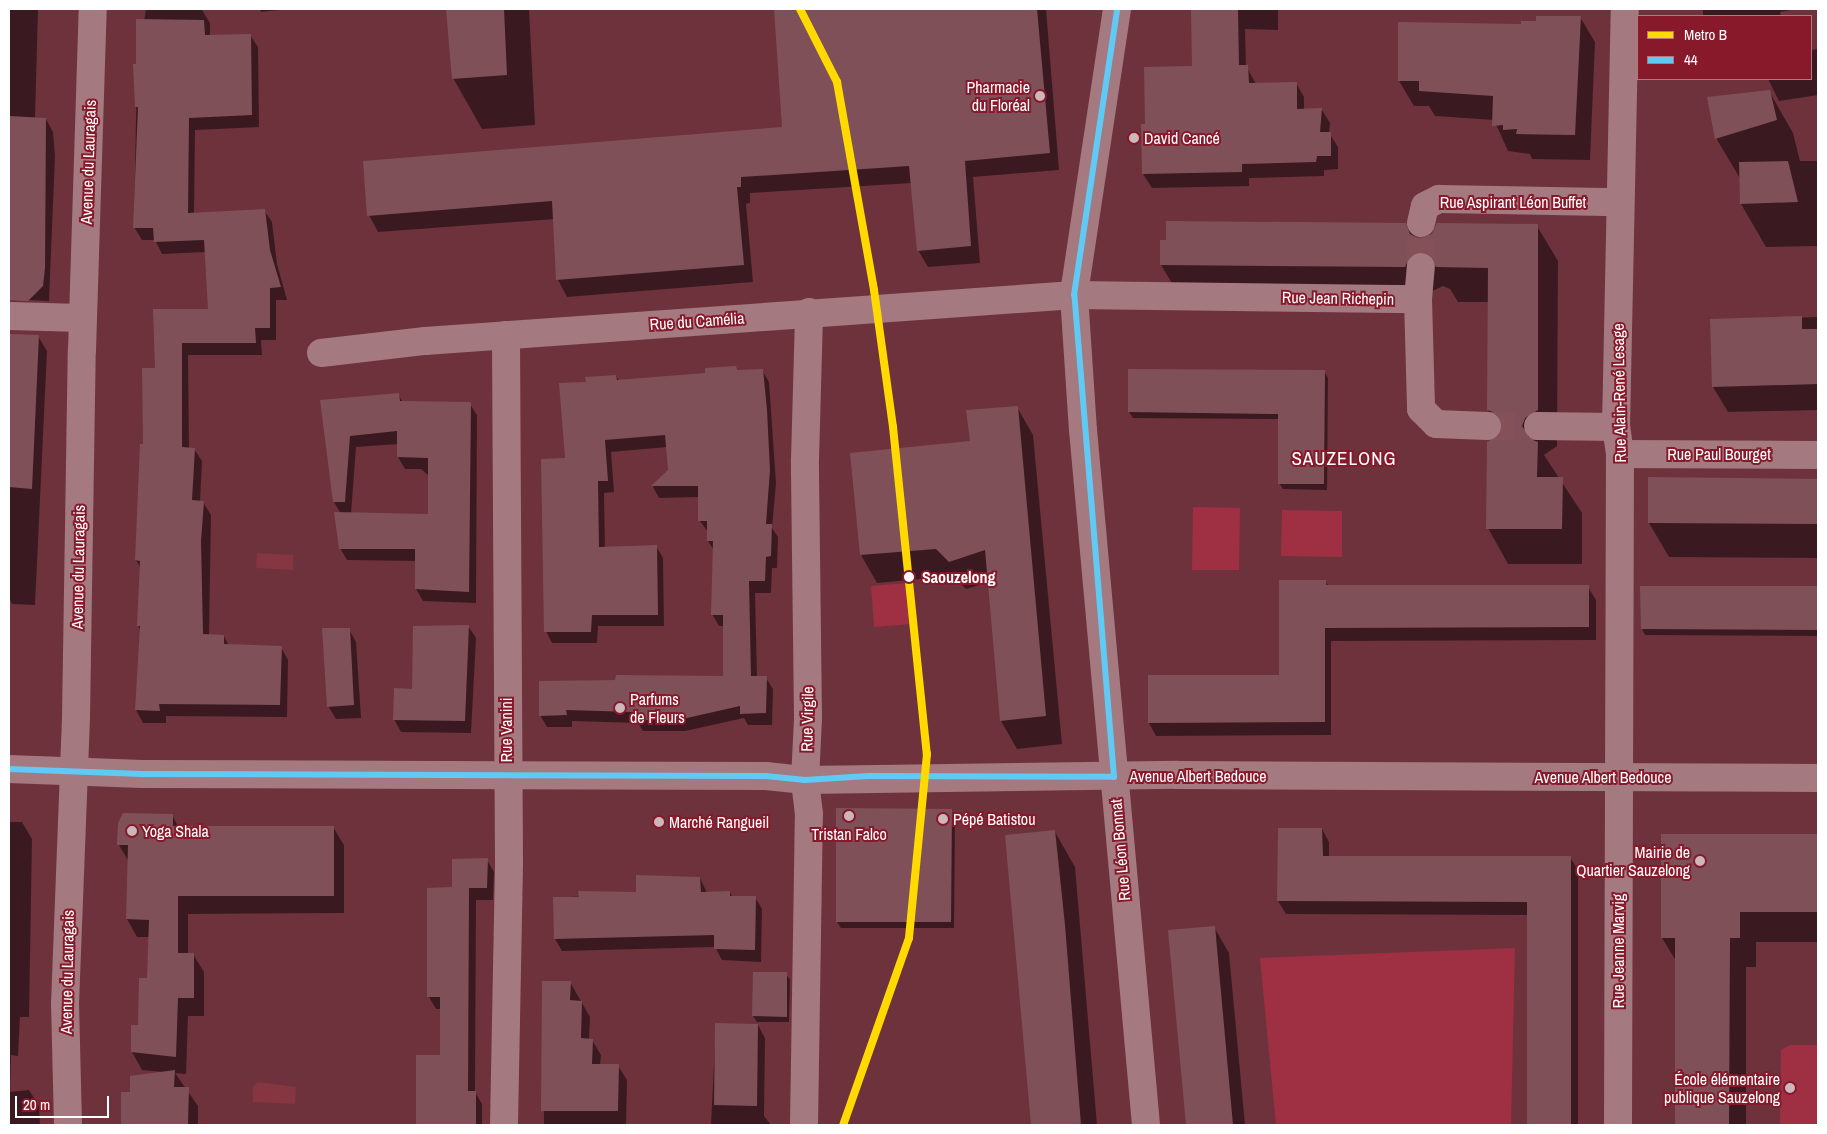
<!DOCTYPE html>
<meta charset="utf-8">
<style>
body{margin:0}
#map{position:relative;width:1827px;height:1134px;overflow:hidden;background:#6e323c;font-family:"Archivo Narrow",sans-serif}
div>[style]{position:absolute}
.green>*{inset:0;background:#9f2f42}
.water>*{inset:0;background:#853641}
.shadow>*{inset:0;background:#0007}
.building>*{inset:0;background:#805058}
.minor-tunnel>*{height:28px;margin-top:-14px;transform-origin:0;background:repeating-linear-gradient(90deg,#845159 0 28px,transparent 0 42px)}
.minor>*{height:28px;margin:-14px;padding:0 14px;transform-origin:14px;border-radius:14px;background:#a47980}
.bus-1>*{height:6px;margin:-3px;padding:0 3px;transform-origin:3px;border-radius:3px;background:#60caf4}
.metro-1>*{height:8px;margin:-4px;padding:0 4px;transform-origin:4px;border-radius:4px;background:#ffd900}
.dots>*{width:14px;height:14px;translate:-50% -50%;box-sizing:border-box;border:2px solid #87192a;border-radius:50%}
span{translate:-50% -50%;white-space:nowrap;text-align:center;line-height:1.15;-webkit-text-stroke:4px #87192a;paint-order:stroke}
.poi-label{font-size:16px;color:#fff}
.right{translate:-100% -50%;text-align:right}
.left{translate:0 -50%;text-align:left}
.street-label{font-size:16px;color:#fff}
.stop-label{font-size:16px;color:#fff;font-weight:700}
.quarter-label{font-size:19px;color:#fff;letter-spacing:1px}
.frame{position:absolute;inset:0;border:10px solid #fff;pointer-events:none}
.legend{position:absolute;left:1637px;top:15px;width:175px;height:65px;box-sizing:border-box;background:#87192a;border:1px solid #b7757f;margin:0;padding:6px 9px;list-style:none;font-size:15px;color:#fff}
.legend li{display:flex;align-items:center;gap:10px;height:25px}
.legend b{width:25px;border:1px solid #b7757f}
.scale{position:absolute;left:15px;top:1096px;width:94px;height:22px;box-sizing:border-box;border:2px solid #fff;border-top:0;padding-left:6px;font-size:15px;line-height:18px;white-space:nowrap;color:#fff;-webkit-text-stroke:4px #87192a;paint-order:stroke}
</style>
<div id="map">
<div class="green">
<i style="clip-path:polygon(1193px 507px,1240px 508px,1239px 570px,1192px 570px)"></i>
<i style="clip-path:polygon(1282px 510px,1342px 511px,1342px 557px,1281px 556px)"></i>
<i style="clip-path:polygon(908px 583px,911px 624px,874px 627px,871px 586px)"></i>
<i style="clip-path:polygon(1515px 948px,1511px 1125px,1276px 1125px,1260px 958px)"></i>
<i style="clip-path:polygon(1790px 1045px,1818px 1045px,1818px 1125px,1780px 1125px,1781px 1050px)"></i>
</div>
<div class="water">
<i style="clip-path:polygon(257px 553px,293px 555px,293px 570px,256px 568px)"></i>
<i style="clip-path:polygon(258px 1082px,296px 1087px,295px 1104px,253px 1102px,253px 1086px)"></i>
</div>
<div class="shadow">
<i style="clip-path:polygon(9px 9px,38px 9px,35px 119px,46px 119px,53px 132px,55px 156px,49px 301px,9px 299px)"></i>
<i style="clip-path:polygon(146px 9px,202px 10px,210px 23px,210px 36px,250px 35px,258px 47px,259px 127px,195px 130px,194px 214px,264px 210px,272px 222px,277px 264px,287px 300px,276px 300px,276px 340px,261px 340px,262px 355px,188px 355px,189px 449px,194px 449px,202px 461px,200px 502px,203px 502px,211px 515px,209px 635px,224px 636px,229px 646px,281px 647px,288px 660px,287px 717px,166px 716px,166px 723px,143px 723px,136px 710px,141px 631px,138px 626px,141px 569px,136px 560px,144px 445px,156px 369px,209px 310px,206px 252px,162px 254px,155px 240px,142px 240px,134px 227px,137px 65px)"></i>
<i style="clip-path:polygon(260px 9px,288px 9px,261px 12px)"></i>
<i style="clip-path:polygon(447px 9px,529px 9px,535px 125px,482px 129px,453px 78px)"></i>
<i style="clip-path:polygon(775px 9px,1046px 9px,1059px 170px,973px 177px,980px 263px,928px 267px,918px 250px,912px 183px,750px 193px,750px 203px,746px 204px,753px 282px,567px 297px,558px 280px,555px 219px,378px 232px,369px 215px,783px 128px)"></i>
<i style="clip-path:polygon(1193px 9px,1278px 9px,1278px 30px,1245px 29px,1246px 66px,1256px 84px,1296px 83px,1304px 97px,1304px 110px,1322px 110px,1330px 123px,1329px 133px,1338px 147px,1338px 169px,1324px 170px,1324px 176px,1249px 178px,1249px 186px,1152px 188px,1143px 174px,1147px 125px,1193px 67px)"></i>
<i style="clip-path:polygon(1703px 9px,1797px 9px,1780px 12px,1781px 16px,1703px 16px)"></i>
<i style="clip-path:polygon(1580px 17px,1595px 42px,1590px 160px,1532px 159px,1530px 154px,1508px 151px,1494px 120px,1435px 116px,1429px 106px,1414px 106px,1399px 81px,1522px 25px)"></i>
<i style="clip-path:polygon(1818px 49px,1818px 95px,1779px 101px,1768px 79px,1811px 79px,1811px 50px)"></i>
<i style="clip-path:polygon(1769px 91px,1793px 133px,1800px 161px,1818px 161px,1818px 246px,1766px 247px,1741px 204px,1741px 180px,1716px 138px)"></i>
<i style="clip-path:polygon(1405px 224px,1418px 240px,1537px 226px,1558px 261px,1557px 446px,1544px 455px,1582px 513px,1582px 564px,1508px 564px,1488px 528px,1502px 433px,1488px 410px,1489px 302px,1458px 302px,1450px 289px,1443px 286px,1428px 293px,1182px 300px,1161px 265px)"></i>
<i style="clip-path:polygon(1818px 317px,1818px 410px,1728px 412px,1713px 387px,1712px 320px)"></i>
<i style="clip-path:polygon(9px 335px,38px 336px,47px 351px,35px 605px,12px 604px,9px 598px)"></i>
<i style="clip-path:polygon(735px 367px,738px 372px,762px 370px,769px 382px,776px 483px,772px 528px,778px 537px,777px 568px,772px 568px,771px 593px,755px 593px,757px 677px,766px 678px,773px 689px,772px 725px,748px 725px,744px 718px,685px 731px,643px 731px,638px 723px,572px 721px,572px 727px,547px 727px,540px 715px,540px 682px,725px 678px,725px 626px,719px 626px,712px 614px,714px 551px,708px 541px,708px 532px,700px 521px,699px 497px,659px 498px,653px 487px,669px 470px,667px 447px,611px 452px,614px 492px,604px 493px,605px 548px,656px 546px,663px 558px,664px 626px,598px 626px,597px 643px,552px 643px,546px 631px,567px 459px,587px 383px,616px 376px,619px 381px,706px 374px)"></i>
<i style="clip-path:polygon(1130px 370px,1324px 371px,1328px 378px,1327px 490px,1283px 489px,1279px 483px,1279px 419px,1133px 418px,1129px 412px)"></i>
<i style="clip-path:polygon(evenodd,398px 394px,403px 403px,470px 404px,477px 415px,476px 603px,423px 601px,416px 589px,416px 561px,347px 560px,340px 548px,341px 514px,334px 502px,322px 401px,398px 394px,398px 444px,398px 457px,405px 469px,421px 469px,429px 476px,429px 515px,351px 514px,356px 447px,398px 444px)"></i>
<i style="clip-path:polygon(1017px 407px,1033px 435px,1062px 744px,1017px 749px,1001px 721px,989px 582px,966px 589px,953px 576px,877px 583px,861px 555px,971px 442px)"></i>
<i style="clip-path:polygon(1649px 478px,1818px 480px,1818px 558px,1669px 557px,1649px 523px)"></i>
<i style="clip-path:polygon(1325px 581px,1329px 587px,1588px 587px,1596px 600px,1596px 640px,1331px 641px,1331px 735px,1156px 736px,1149px 723px,1280px 676px)"></i>
<i style="clip-path:polygon(1641px 587px,1818px 588px,1818px 636px,1645px 635px,1642px 629px)"></i>
<i style="clip-path:polygon(468px 626px,476px 638px,471px 733px,401px 732px,394px 719px,413px 690px)"></i>
<i style="clip-path:polygon(349px 629px,356px 642px,361px 718px,336px 719px,328px 706px)"></i>
<i style="clip-path:polygon(9px 674px,10px 675px,9px 731px)"></i>
<i style="clip-path:polygon(951px 811px,955px 817px,954px 928px,841px 928px,837px 922px)"></i>
<i style="clip-path:polygon(172px 815px,179px 828px,333px 827px,344px 845px,344px 913px,188px 914px,188px 954px,193px 954px,204px 972px,204px 1016px,188px 1016px,186px 1074px,175px 1073px,198px 1106px,198px 1125px,122px 1125px,123px 1093px,131px 1093px,163px 1072px,142px 1070px,132px 1052px,148px 979px,150px 937px,137px 937px,127px 919px,129px 862px,119px 845px)"></i>
<i style="clip-path:polygon(9px 822px,22px 822px,32px 839px,29px 1017px,20px 1017px,18px 1056px,11px 1055px,10px 1092px,29px 1090px,39px 1106px,40px 1125px,9px 1125px)"></i>
<i style="clip-path:polygon(1322px 829px,1329px 842px,1329px 857px,1570px 857px,1578px 870px,1578px 1125px,1528px 1125px,1528px 915px,1286px 914px,1278px 901px)"></i>
<i style="clip-path:polygon(1055px 832px,1075px 867px,1097px 1125px,1033px 1125px,1006px 836px)"></i>
<i style="clip-path:polygon(1662px 835px,1818px 835px,1818px 942px,1756px 942px,1756px 967px,1746px 967px,1746px 1125px,1676px 1125px,1676px 961px,1662px 938px)"></i>
<i style="clip-path:polygon(487px 860px,494px 872px,493px 900px,476px 900px,475px 1092px,482px 1104px,482px 1125px,417px 1125px,417px 1056px,441px 1056px,441px 1009px,436px 1009px,429px 997px,453px 888px)"></i>
<i style="clip-path:polygon(700px 878px,707px 893px,730px 892px,733px 898px,755px 897px,762px 909px,761px 962px,722px 960px,715px 947px,562px 951px,555px 939px,555px 898px,637px 893px)"></i>
<i style="clip-path:polygon(1214px 927px,1229px 953px,1245px 1125px,1187px 1125px,1169px 931px)"></i>
<i style="clip-path:polygon(786px 974px,790px 980px,789px 1022px,757px 1022px,753px 1016px)"></i>
<i style="clip-path:polygon(543px 982px,570px 982px,590px 1017px,589px 1040px,592px 1040px,601px 1055px,600px 1065px,618px 1066px,627px 1080px,626px 1125px,544px 1125px)"></i>
<i style="clip-path:polygon(716px 1024px,758px 1025px,765px 1038px,764px 1116px,771px 1125px,711px 1125px)"></i>
</div>
<div class="building">
<i style="clip-path:polygon(446px 9px,504px 9px,507px 75px,452px 79px)"></i>
<i style="clip-path:polygon(774px 9px,1037px 9px,1050px 153px,965px 161px,971px 246px,917px 251px,909px 166px,741px 177px,741px 187px,737px 187px,744px 265px,556px 280px,552px 201px,367px 216px,363px 161px,782px 127px)"></i>
<i style="clip-path:polygon(1191px 9px,1238px 9px,1239px 65px,1248px 65px,1249px 83px,1297px 82px,1297px 109px,1322px 108px,1320px 132px,1331px 132px,1331px 156px,1317px 156px,1316px 162px,1242px 164px,1242px 172px,1142px 174px,1141px 124px,1145px 124px,1144px 67px,1192px 66px)"></i>
<i style="clip-path:polygon(1536px 16px,1581px 16px,1575px 135px,1516px 134px,1517px 129px,1503px 130px,1503px 125px,1492px 126px,1493px 96px,1419px 91px,1419px 81px,1398px 81px,1398px 22px,1521px 24px,1521px 21px,1536px 21px)"></i>
<i style="clip-path:polygon(136px 19px,204px 20px,205px 35px,251px 34px,252px 115px,189px 118px,188px 213px,265px 209px,270px 250px,281px 287px,270px 288px,270px 328px,255px 328px,256px 343px,182px 343px,182px 447px,195px 448px,192px 500px,204px 501px,201px 541px,203px 634px,224px 635px,224px 644px,282px 646px,280px 705px,159px 704px,160px 711px,135px 710px,140px 626px,137px 626px,140px 561px,135px 560px,140px 444px,143px 444px,142px 368px,155px 368px,153px 309px,208px 309px,204px 240px,154px 242px,153px 228px,133px 228px,138px 107px,135px 107px,133px 64px,136px 64px)"></i>
<i style="clip-path:polygon(1770px 90px,1777px 120px,1715px 139px,1707px 97px)"></i>
<i style="clip-path:polygon(9px 116px,46px 118px,45px 268px,43px 286px,28px 301px,9px 300px)"></i>
<i style="clip-path:polygon(1788px 161px,1798px 202px,1740px 204px,1739px 162px)"></i>
<i style="clip-path:polygon(1166px 221px,1406px 223px,1410px 234px,1418px 238px,1432px 234px,1437px 223px,1538px 224px,1538px 410px,1525px 418px,1522px 426px,1530px 439px,1538px 442px,1537px 477px,1563px 477px,1562px 529px,1486px 529px,1487px 442px,1500px 435px,1503px 426px,1496px 413px,1487px 410px,1488px 268px,1436px 267px,1430px 255px,1422px 251px,1409px 258px,1405px 267px,1160px 265px,1160px 240px,1166px 240px)"></i>
<i style="clip-path:polygon(1802px 316px,1802px 329px,1818px 329px,1818px 384px,1712px 387px,1710px 319px)"></i>
<i style="clip-path:polygon(9px 334px,39px 335px,32px 489px,9px 487px)"></i>
<i style="clip-path:polygon(736px 366px,737px 370px,763px 369px,767px 410px,770px 470px,766px 524px,772px 524px,771px 556px,766px 557px,765px 581px,749px 581px,751px 676px,767px 676px,766px 713px,740px 714px,740px 706px,678px 720px,635px 720px,634px 712px,566px 710px,567px 715px,539px 716px,539px 681px,615px 680px,616px 675px,723px 676px,723px 615px,711px 615px,713px 541px,707px 541px,707px 521px,698px 521px,698px 486px,651px 486px,668px 470px,665px 435px,605px 440px,608px 481px,598px 481px,599px 547px,657px 545px,658px 615px,592px 615px,591px 632px,544px 632px,541px 459px,565px 458px,559px 383px,586px 382px,585px 377px,616px 375px,617px 380px,705px 373px,705px 368px)"></i>
<i style="clip-path:polygon(1128px 369px,1325px 370px,1324px 484px,1278px 484px,1278px 414px,1128px 412px)"></i>
<i style="clip-path:polygon(399px 393px,400px 401px,471px 402px,469px 592px,415px 589px,415px 549px,339px 549px,334px 512px,428px 514px,428px 458px,397px 457px,397px 431px,350px 436px,345px 502px,333px 502px,320px 400px)"></i>
<i style="clip-path:polygon(1018px 406px,1046px 716px,1000px 721px,985px 550px,949px 562px,936px 549px,860px 555px,850px 453px,970px 441px,966px 410px)"></i>
<i style="clip-path:polygon(1648px 477px,1818px 479px,1818px 524px,1648px 523px)"></i>
<i style="clip-path:polygon(1279px 580px,1326px 580px,1326px 585px,1589px 585px,1589px 627px,1325px 628px,1325px 722px,1148px 723px,1148px 675px,1279px 675px)"></i>
<i style="clip-path:polygon(1640px 586px,1818px 586px,1818px 630px,1641px 629px)"></i>
<i style="clip-path:polygon(469px 625px,465px 721px,393px 720px,394px 688px,412px 689px,413px 626px)"></i>
<i style="clip-path:polygon(322px 628px,350px 628px,354px 705px,327px 707px)"></i>
<i style="clip-path:polygon(836px 808px,952px 809px,951px 922px,836px 922px)"></i>
<i style="clip-path:polygon(123px 813px,173px 814px,173px 826px,334px 826px,334px 896px,178px 896px,178px 953px,194px 953px,194px 998px,178px 998px,176px 1057px,131px 1052px,131px 1025px,138px 1025px,139px 978px,147px 978px,149px 920px,126px 919px,128px 845px,117px 845px,118px 823px)"></i>
<i style="clip-path:polygon(1278px 828px,1322px 828px,1323px 856px,1571px 856px,1571px 1125px,1527px 1125px,1527px 902px,1277px 901px)"></i>
<i style="clip-path:polygon(1055px 830px,1065px 925px,1081px 1125px,1031px 1125px,1005px 835px)"></i>
<i style="clip-path:polygon(1661px 834px,1818px 834px,1818px 912px,1740px 912px,1740px 938px,1730px 938px,1729px 1125px,1675px 1125px,1675px 938px,1661px 938px)"></i>
<i style="clip-path:polygon(488px 858px,487px 888px,469px 888px,468px 1091px,476px 1091px,476px 1125px,416px 1125px,416px 1055px,440px 1055px,440px 997px,427px 997px,427px 888px,452px 887px,452px 859px)"></i>
<i style="clip-path:polygon(636px 875px,700px 877px,701px 892px,730px 891px,730px 896px,756px 896px,755px 950px,714px 949px,714px 935px,554px 939px,553px 897px,579px 897px,578px 891px,636px 892px)"></i>
<i style="clip-path:polygon(1215px 926px,1233px 1125px,1186px 1125px,1168px 930px)"></i>
<i style="clip-path:polygon(753px 972px,787px 972px,787px 1017px,752px 1016px)"></i>
<i style="clip-path:polygon(542px 981px,571px 981px,570px 1000px,582px 1001px,581px 1038px,593px 1039px,592px 1064px,619px 1064px,618px 1111px,541px 1111px)"></i>
<i style="clip-path:polygon(715px 1023px,758px 1024px,757px 1106px,714px 1105px)"></i>
<i style="clip-path:polygon(175px 1070px,174px 1087px,189px 1087px,188px 1125px,121px 1124px,121px 1092px,130px 1092px,130px 1076px)"></i>
</div>
<div class="minor-tunnel">
<i style="left:1421px;top:267px;width:44px;rotate:-90deg"></i>
<i style="left:1487px;top:426px;width:51px"></i>
</div>
<div class="minor">
<i style="left:1117px;top:9px;width:289px;rotate:98.6deg"></i>
<i style="left:1074px;top:295px;width:135px;rotate:86.2deg"></i>
<i style="left:1083px;top:430px;width:698px;rotate:84.82deg"></i>
<i style="left:1421px;top:223px;width:17px;rotate:-77deg"></i>
<i style="left:1425px;top:206px;width:16px;rotate:-27deg"></i>
<i style="left:1439px;top:199px;width:180px;rotate:1deg"></i>
<i style="left:1418px;top:299px;width:32px;rotate:-85deg"></i>
<i style="left:9px;top:316px;width:73px;rotate:1.6deg"></i>
<i style="left:321px;top:353px;width:105px;rotate:-6.6deg"></i>
<i style="left:425px;top:341px;width:651px;rotate:-4.05deg"></i>
<i style="left:1074px;top:295px;width:344px;rotate:0.7deg"></i>
<i style="left:1418px;top:299px;width:110px;rotate:88.4deg"></i>
<i style="left:1421px;top:409px;width:21px;rotate:45deg"></i>
<i style="left:1436px;top:424px;width:51px;rotate:2.2deg"></i>
<i style="left:1538px;top:426px;width:78px;rotate:0.7deg"></i>
<i style="left:1620px;top:454px;width:198px;rotate:0.3deg"></i>
<i style="left:9px;top:769px;width:133px;rotate:2.2deg"></i>
<i style="left:142px;top:774px;width:624px;rotate:0.18deg"></i>
<i style="left:766px;top:776px;width:39px;rotate:6deg"></i>
<i style="left:805px;top:780px;width:372px;rotate:-0.8deg"></i>
<i style="left:1177px;top:775px;width:641px;rotate:0.27deg"></i>
<i style="left:68px;top:1125px;width:121px;rotate:-91.4deg"></i>
<i style="left:65px;top:1004px;width:287px;rotate:-87.8deg"></i>
<i style="left:76px;top:717px;width:367px;rotate:-89.1deg"></i>
<i style="left:82px;top:350px;width:341px;rotate:-88.2deg"></i>
<i style="left:504px;top:1125px;width:264px;rotate:-88.9deg"></i>
<i style="left:509px;top:861px;width:526px;rotate:-90.33deg"></i>
<i style="left:804px;top:1125px;width:311px;rotate:-89.1deg"></i>
<i style="left:809px;top:814px;width:34px;rotate:-97deg"></i>
<i style="left:805px;top:780px;width:62px;rotate:-87.2deg"></i>
<i style="left:808px;top:718px;width:259px;rotate:-90.7deg"></i>
<i style="left:805px;top:459px;width:147px;rotate:-88.4deg"></i>
<i style="left:1618px;top:1125px;width:671px;rotate:-89.83deg"></i>
<i style="left:1620px;top:454px;width:27px;rotate:-98deg"></i>
<i style="left:1616px;top:427px;width:418px;rotate:-88.8deg"></i>
</div>
<div class="bus-1">
<i style="left:9px;top:769px;width:133px;rotate:2.2deg"></i>
<i style="left:142px;top:774px;width:624px;rotate:0.18deg"></i>
<i style="left:766px;top:776px;width:39px;rotate:6deg"></i>
<i style="left:805px;top:780px;width:63px;rotate:-3.6deg"></i>
<i style="left:868px;top:776px;width:246px;rotate:0.2deg"></i>
<i style="left:1114px;top:777px;width:484px;rotate:-94.7deg"></i>
<i style="left:1074px;top:295px;width:289px;rotate:-81.4deg"></i>
</div>
<div class="metro-1">
<i style="left:800px;top:9px;width:82px;rotate:63.1deg"></i>
<i style="left:837px;top:82px;width:211px;rotate:79.9deg"></i>
<i style="left:874px;top:290px;width:138px;rotate:82.1deg"></i>
<i style="left:893px;top:427px;width:329px;rotate:84.1deg"></i>
<i style="left:927px;top:754px;width:185px;rotate:95.6deg"></i>
<i style="left:909px;top:938px;width:198px;rotate:109.4deg"></i>
</div>
<div class="dots">
<i style="left:1040px;top:96px;background:#ccb7bb"></i>
<i style="left:1134px;top:138px;background:#ccb7bb"></i>
<i style="left:909px;top:577px;background:#fff"></i>
<i style="left:620px;top:708px;background:#ccb7bb"></i>
<i style="left:849px;top:816px;background:#ccb7bb"></i>
<i style="left:943px;top:819px;background:#ccb7bb"></i>
<i style="left:659px;top:822px;background:#ccb7bb"></i>
<i style="left:132px;top:831px;background:#ccb7bb"></i>
<i style="left:1700px;top:861px;background:#ccb7bb"></i>
<i style="left:1790px;top:1088px;background:#ccb7bb"></i>
</div>
<div class="poi-label">
<span class="right" style="left:1030px;top:96px">Pharmacie<br>du Floréal</span>
<span class="left" style="left:1144px;top:138px">David Cancé</span>
<span class="left" style="left:630px;top:708px">Parfums<br>de Fleurs</span>
<span class="left" style="left:953px;top:819px">Pépé Batistou</span>
<span class="left" style="left:669px;top:822px">Marché Rangueil</span>
<span class="left" style="left:142px;top:831px">Yoga Shala</span>
<span style="left:849px;top:834px">Tristan Falco</span>
<span class="right" style="left:1690px;top:861px">Mairie de<br>Quartier Sauzelong</span>
<span class="right" style="left:1780px;top:1088px">École élémentaire<br>publique Sauzelong</span>
</div>
<div class="street-label">
<span style="left:88px;top:162px;rotate:-88deg">Avenue du Lauragais</span>
<span style="left:1513px;top:202px">Rue Aspirant Léon Buffet</span>
<span style="left:1338px;top:298px;rotate:1deg">Rue Jean Richepin</span>
<span style="left:697px;top:321px;rotate:-4deg">Rue du Camélia</span>
<span style="left:1619px;top:393px;rotate:-91deg">Rue Alain-René Lesage</span>
<span style="left:1719px;top:454px">Rue Paul Bourget</span>
<span style="left:78px;top:567px;rotate:-89deg">Avenue du Lauragais</span>
<span style="left:807px;top:719px;rotate:-89deg">Rue Virgile</span>
<span style="left:506px;top:730px;rotate:-90deg">Rue Vanini</span>
<span style="left:1198px;top:776px">Avenue Albert Bedouce</span>
<span style="left:1603px;top:777px">Avenue Albert Bedouce</span>
<span style="left:1120px;top:850px;rotate:-95deg">Rue Léon Bonnat</span>
<span style="left:1618px;top:951px;rotate:-90deg">Rue Jeanne Marvig</span>
<span style="left:67px;top:972px;rotate:-89deg">Avenue du Lauragais</span>
</div>
<div class="stop-label">
<span class="left" style="left:922px;top:577px">Saouzelong</span>
</div>
<div class="quarter-label">
<span style="left:1344px;top:459px">SAUZELONG</span>
</div>
<div class="frame"></div>
<ul class="legend">
<li><b style="height:6px;background:#ffd900"></b>Metro B</li>
<li><b style="height:6px;background:#60caf4"></b>44</li>
</ul>
<div class="scale">20 m</div>
</div>
